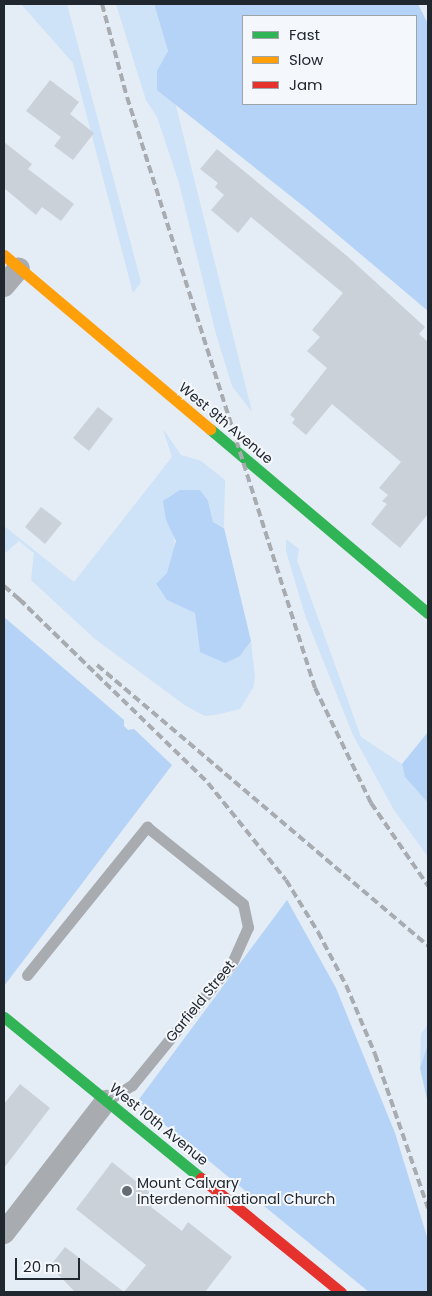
<!DOCTYPE html>
<style>
body{margin:0}
#map{position:relative;width:432px;height:1296px;overflow:hidden;background:#e4ecf5;font-family:Poppins,sans-serif}
div>[style]{position:absolute}
.green>*{inset:0;background:#cee2f8}
.forest>*{inset:0;background:#b4d3f6}
.building>*{inset:0;background:#cad1d9}
.lane>*{height:11px;margin:-5.5px;padding:0 5.5px;transform-origin:5.5px;border-radius:5.5px;background:#a8abaf}
.street>*{height:22px;margin:-11px;padding:0 11px;transform-origin:11px;border-radius:11px;background:#a8abaf}
.fast>*{height:11px;margin:-5.5px;padding:0 5.5px;transform-origin:5.5px;border-radius:5.5px;background:#30b455}
.slow>*{height:11px;margin:-5.5px;padding:0 5.5px;transform-origin:5.5px;border-radius:5.5px;background:#ff9f0a}
.jam>*{height:11px;margin:-5.5px;padding:0 5.5px;transform-origin:5.5px;border-radius:5.5px;background:#e5322d}
.rail>*{height:4px;margin-top:-2px;transform-origin:0;background:repeating-linear-gradient(90deg,#a8acb1 0 8px,transparent 0 12px)}
.dots>*{width:14px;height:14px;translate:-50% -50%;box-sizing:border-box;border:2px solid #f4f7fb;border-radius:50%}
span{translate:-50% -50%;white-space:nowrap;text-align:center;line-height:1.15;-webkit-text-stroke:4px #f4f7fb;paint-order:stroke}
.street-label{font-size:14px;color:#20272e}
.poi-label{font-size:14px;color:#20272e}
.left{translate:0 -50%;text-align:left}
.frame{position:absolute;inset:0;border:5px solid #20272e;pointer-events:none}
.legend{position:absolute;left:242px;top:15px;width:175px;height:90px;box-sizing:border-box;background:#f4f7fb;border:1px solid #9fa4a9;margin:0;padding:6px 9px;list-style:none;font-size:15px;color:#20272e}
.legend li{display:flex;align-items:center;gap:10px;height:25px}
.legend b{width:25px;border:1px solid #9fa4a9}
.scale{position:absolute;left:15px;top:1258px;width:65px;height:22px;box-sizing:border-box;border:2px solid #20272e;border-top:0;padding-left:6px;font-size:15px;line-height:18px;white-space:nowrap;color:#20272e;-webkit-text-stroke:4px #f4f7fb;paint-order:stroke}
</style>
<div id="map">
<div class="green">
<i style="clip-path:polygon(21px 4px,67px 4px,141px 282px,133px 293px,73px 63px)"></i>
<i style="clip-path:polygon(116px 4px,154px 5px,168px 51px,157px 90px,175px 102px,252px 412px,232px 386px,216px 334px,179px 183px,157px 117px,146px 100px)"></i>
<i style="clip-path:polygon(163px 429px,181px 455px,201px 461px,225px 480px,224px 527px,213px 522px,208px 501px,166px 520px,174px 531px,175px 554px,167px 573px,156px 585px,167px 600px,195px 613px,200px 652px,240px 656px,251px 641px,255px 677px,253px 688px,240px 709px,220px 714px,205px 716px,186px 706px,95px 639px,31px 580px,34px 553px,19px 541px,4px 554px,4px 526px,74px 582px,172px 457px)"></i>
<i style="clip-path:polygon(286px 539px,299px 549px,297px 560px,361px 737px,402px 764px,405px 777px,428px 803px,428px 857px,394px 810px,353px 735px,305px 615px,286px 551px)"></i>
<i style="clip-path:polygon(428px 1024px,428px 1044px,420px 1068px,421px 1034px)"></i>
</div>
<div class="forest">
<i style="clip-path:polygon(evenodd,154px 4px,418px 4px,428px 24px,428px 311px,307px 209px,157px 90px,157px 71px,168px 51px,154px 4px,243px 16px,416px 16px,416px 104px,243px 104px,243px 16px)"></i>
<i style="clip-path:polygon(180px 490px,200px 490px,208px 501px,213px 522px,224px 528px,251px 641px,240px 656px,225px 663px,200px 652px,195px 613px,167px 600px,156px 584px,167px 573px,176px 541px,166px 520px,163px 501px)"></i>
<i style="clip-path:polygon(4px 617px,124px 720px,124px 726px,128px 730px,134px 729px,172px 765px,4px 986px)"></i>
<i style="clip-path:polygon(428px 732px,428px 803px,405px 777px,402px 764px)"></i>
<i style="clip-path:polygon(287px 900px,336px 988px,395px 1133px,428px 1240px,428px 1292px,369px 1292px,137px 1102px)"></i>
<i style="clip-path:polygon(428px 1044px,428px 1104px,420px 1068px)"></i>
</div>
<div class="building">
<i style="clip-path:polygon(50px 80px,79px 102px,70px 114px,94px 133px,73px 160px,54px 146px,61px 137px,26px 111px)"></i>
<i style="clip-path:polygon(4px 142px,32px 164px,28px 169px,74px 204px,61px 221px,42px 207px,36px 215px,4px 188px)"></i>
<i style="clip-path:polygon(217px 149px,347px 256px,425px 327px,419px 334px,428px 342px,428px 514px,400px 548px,371px 524px,387px 504px,382px 501px,388px 495px,379px 488px,401px 462px,332px 404px,306px 435px,292px 423px,295px 419px,290px 415px,327px 368px,307px 351px,320px 337px,312px 330px,343px 293px,251px 217px,238px 233px,211px 210px,224px 195px,215px 187px,218px 183px,200px 169px)"></i>
<i style="clip-path:polygon(98px 407px,113px 419px,89px 451px,73px 438px)"></i>
<i style="clip-path:polygon(41px 507px,62px 523px,45px 544px,25px 527px)"></i>
<i style="clip-path:polygon(20px 1084px,50px 1108px,4px 1168px,4px 1104px)"></i>
<i style="clip-path:polygon(112px 1162px,158px 1199px,151px 1207px,182px 1231px,188px 1222px,232px 1257px,205px 1292px,75px 1292px,50px 1266px,65px 1247px,124px 1292px,146px 1265px,76px 1209px)"></i>
</div>
<div class="lane">
<i style="left:27px;top:975px;width:191px;rotate:-51deg"></i>
<i style="left:147px;top:827px;width:123px;rotate:38.7deg"></i>
<i style="left:243px;top:904px;width:24px;rotate:78deg"></i>
<i style="left:248px;top:927px;width:39px;rotate:114deg"></i>
<i style="left:232px;top:963px;width:158px;rotate:129.3deg"></i>
<i style="left:132px;top:1085px;width:31px;rotate:148deg"></i>
</div>
<div class="street">
<i style="left:4px;top:286px;width:23px;rotate:-50deg"></i>
<i style="left:4px;top:1233px;width:167px;rotate:-52.3deg"></i>
</div>
<div class="fast">
<i style="left:210px;top:429px;width:285px;rotate:40.2deg"></i>
<i style="left:4px;top:1017px;width:254px;rotate:39.3deg"></i>
</div>
<div class="slow">
<i style="left:4px;top:255px;width:270px;rotate:40.2deg"></i>
</div>
<div class="jam">
<i style="left:201px;top:1178px;width:181px;rotate:39.2deg"></i>
</div>
<div class="rail">
<i style="left:102px;top:4px;width:96px;rotate:75deg"></i>
<i style="left:127px;top:97px;width:620px;rotate:72.35deg"></i>
<i style="left:315px;top:688px;width:128px;rotate:64deg"></i>
<i style="left:371px;top:803px;width:101px;rotate:55.5deg"></i>
<i style="left:4px;top:586px;width:28px;rotate:41deg"></i>
<i style="left:19px;top:599px;width:264px;rotate:44.2deg"></i>
<i style="left:208px;top:783px;width:124px;rotate:51.2deg"></i>
<i style="left:286px;top:880px;width:61px;rotate:58.4deg"></i>
<i style="left:318px;top:932px;width:60px;rotate:62.2deg"></i>
<i style="left:346px;top:985px;width:75px;rotate:67.2deg"></i>
<i style="left:375px;top:1054px;width:163px;rotate:71deg"></i>
<i style="left:97px;top:665px;width:434px;rotate:40.3deg"></i>
</div>
<div class="dots">
<i style="left:127px;top:1191px;background:#656c74"></i>
</div>
<div class="street-label">
<span style="left:226px;top:423px;rotate:40deg">West 9th Avenue</span>
<span style="left:200px;top:1001px;rotate:-51deg">Garfield Street</span>
<span style="left:159px;top:1124px;rotate:39deg">West 10th Avenue</span>
</div>
<div class="poi-label">
<span class="left" style="left:137px;top:1191px">Mount Calvary<br>Interdenominational Church</span>
</div>
<div class="frame"></div>
<ul class="legend">
<li><b style="height:6px;background:#30b455"></b>Fast</li>
<li><b style="height:6px;background:#ff9f0a"></b>Slow</li>
<li><b style="height:6px;background:#e5322d"></b>Jam</li>
</ul>
<div class="scale">20 m</div>
</div>
